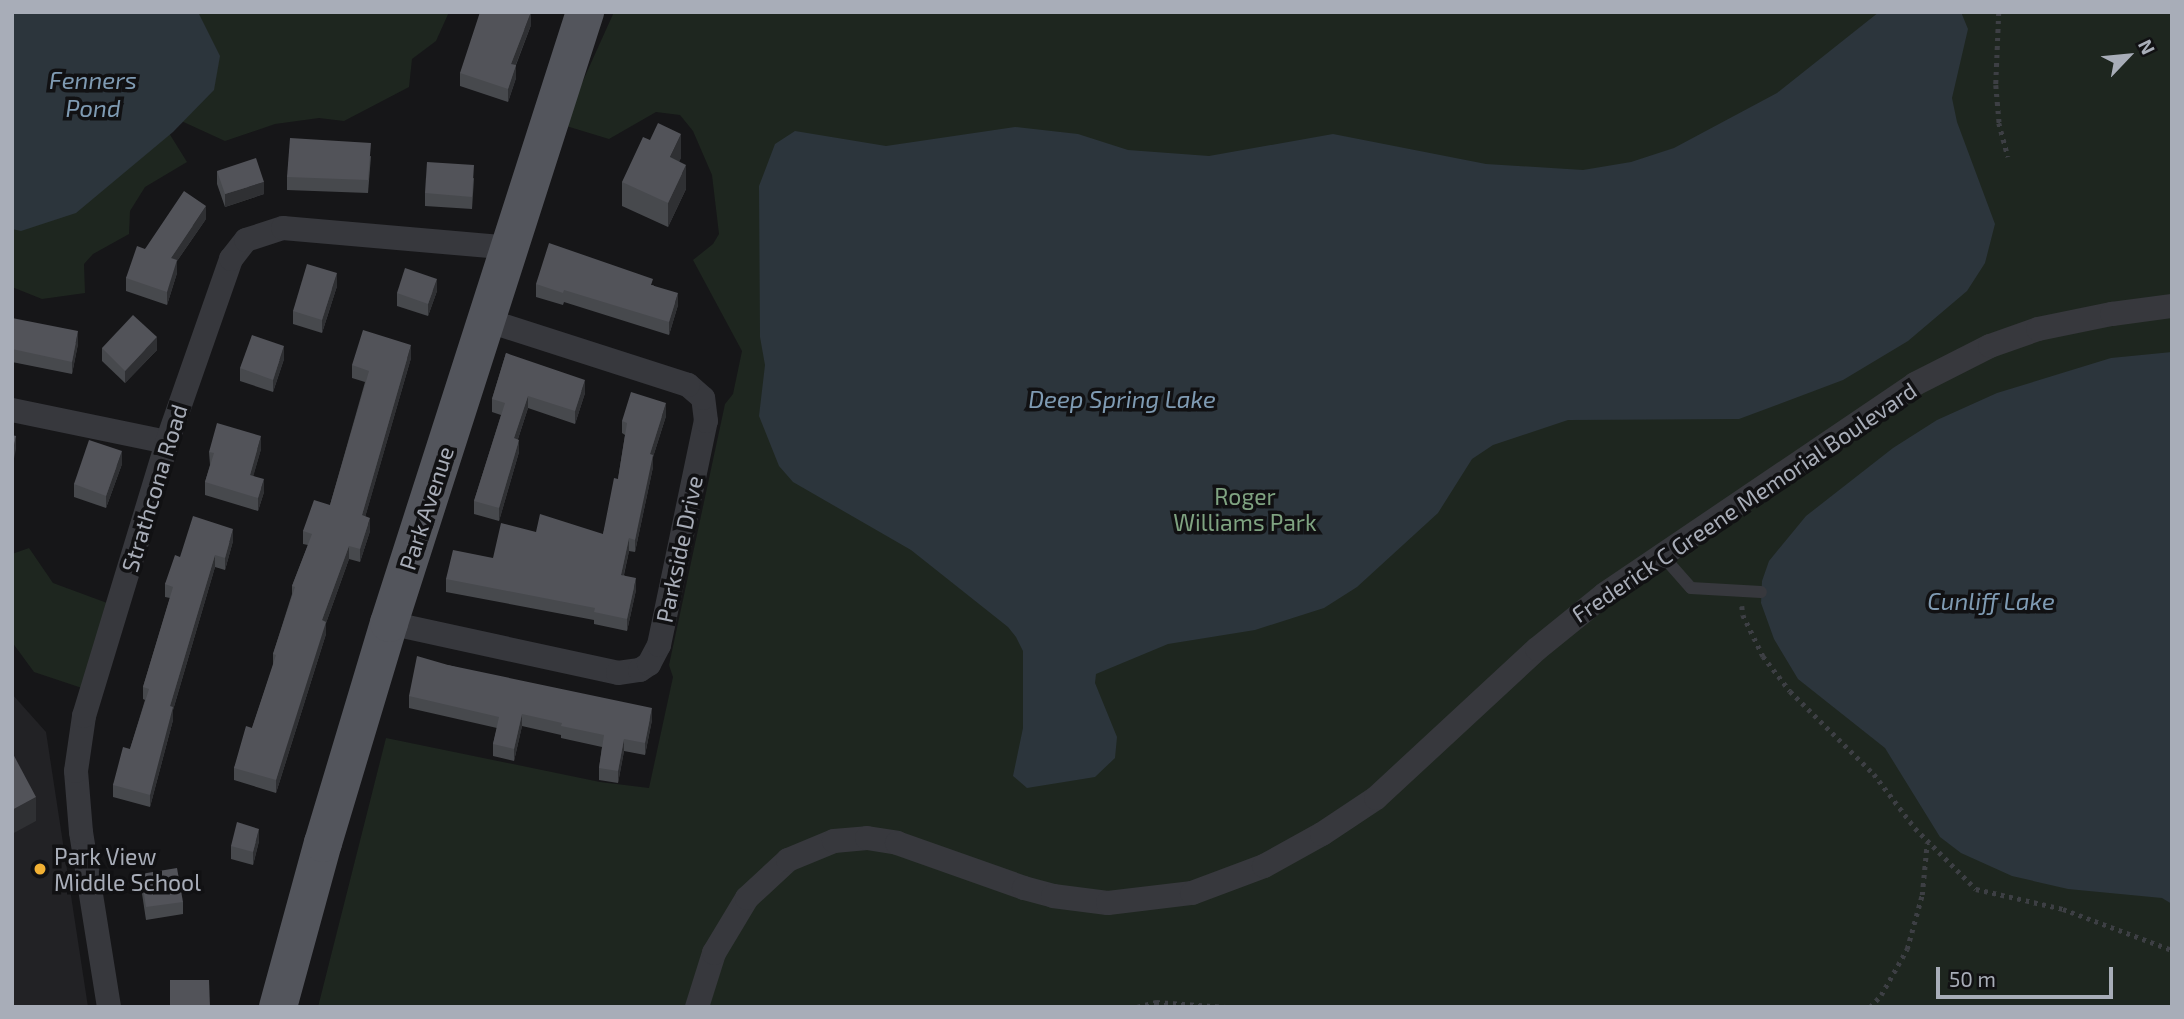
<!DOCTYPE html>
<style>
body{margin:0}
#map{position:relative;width:2184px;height:1019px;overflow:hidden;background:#161618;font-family:"Exo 2",sans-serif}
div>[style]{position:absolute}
.built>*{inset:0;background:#222225}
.green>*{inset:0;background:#1e261f}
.water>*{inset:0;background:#2c353c}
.path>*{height:4.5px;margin-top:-2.25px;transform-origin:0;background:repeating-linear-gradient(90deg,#3d3f44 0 3.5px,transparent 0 8.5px)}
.lane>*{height:12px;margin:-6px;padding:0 6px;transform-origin:6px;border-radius:6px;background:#37383d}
.street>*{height:24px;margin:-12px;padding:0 12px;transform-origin:12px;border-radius:12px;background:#37383d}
.primary>*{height:38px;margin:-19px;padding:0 19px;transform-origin:19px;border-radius:19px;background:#53555c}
.wall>*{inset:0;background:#47494d}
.shaded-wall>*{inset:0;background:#2f3033}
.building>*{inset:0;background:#525359}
.dots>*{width:19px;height:19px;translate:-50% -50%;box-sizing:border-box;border:4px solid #111113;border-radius:50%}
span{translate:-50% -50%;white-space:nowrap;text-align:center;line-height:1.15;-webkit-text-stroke:7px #111113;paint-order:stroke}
.street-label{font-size:23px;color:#a8adb8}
.park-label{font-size:23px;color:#7fa381}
.poi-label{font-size:23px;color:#a8adb8}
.left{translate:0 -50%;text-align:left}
.water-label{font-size:24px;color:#7f9bb3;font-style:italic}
.frame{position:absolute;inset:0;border:14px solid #a8adb8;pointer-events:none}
.north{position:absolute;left:2093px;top:21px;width:70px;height:70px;-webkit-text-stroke:5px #111113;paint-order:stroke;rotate:64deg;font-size:19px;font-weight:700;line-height:28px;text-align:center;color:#a8adb8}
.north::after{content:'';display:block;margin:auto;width:24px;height:32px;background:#a8adb8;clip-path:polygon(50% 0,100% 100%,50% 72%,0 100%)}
.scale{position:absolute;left:1936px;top:967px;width:177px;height:32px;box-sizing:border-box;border:4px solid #a8adb8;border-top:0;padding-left:9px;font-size:21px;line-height:24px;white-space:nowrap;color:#a8adb8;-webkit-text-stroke:5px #111113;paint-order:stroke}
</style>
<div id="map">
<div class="built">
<i style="clip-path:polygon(12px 694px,46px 732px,88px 1007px,12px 1007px)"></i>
</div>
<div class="green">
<i style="clip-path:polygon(180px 12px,449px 12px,436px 41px,412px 59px,409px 87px,344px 121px,319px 118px,275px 124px,225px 141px,177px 119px)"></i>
<i style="clip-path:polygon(614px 12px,2172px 12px,2172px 1007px,318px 1007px,386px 738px,600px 782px,649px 788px,673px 677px,669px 665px,725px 404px,733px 394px,742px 351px,693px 260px,713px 244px,719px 234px,712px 175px,693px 131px,680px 115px,656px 112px,609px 139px,563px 125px)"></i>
<i style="clip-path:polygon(164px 125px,187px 162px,145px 187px,130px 211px,129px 234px,93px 254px,84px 264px,85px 293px,42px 299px,12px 287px,12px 214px)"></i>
<i style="clip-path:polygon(29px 548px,53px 583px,118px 607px,91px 691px,34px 672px,12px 642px,12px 554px)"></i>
</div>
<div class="water">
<i style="clip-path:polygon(12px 12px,198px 12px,220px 56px,214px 90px,173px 132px,76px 213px,21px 231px,12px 229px)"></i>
<i style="clip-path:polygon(1879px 12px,1961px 12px,1968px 29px,1952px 98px,1957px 122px,1995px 224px,1985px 263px,1967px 291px,1908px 341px,1843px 380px,1739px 419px,1568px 420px,1493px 445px,1472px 459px,1438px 513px,1357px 587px,1324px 608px,1255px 630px,1168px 644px,1096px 674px,1095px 683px,1117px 737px,1115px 758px,1095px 777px,1027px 788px,1013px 776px,1023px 728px,1023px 651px,1016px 637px,1008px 627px,911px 550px,793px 482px,779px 466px,759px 416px,765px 365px,760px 337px,759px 186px,775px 144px,795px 131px,886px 146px,1015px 127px,1078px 134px,1128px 150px,1209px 156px,1333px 134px,1486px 164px,1583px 170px,1631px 162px,1674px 148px,1777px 93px)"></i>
<i style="clip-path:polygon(2172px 352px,2172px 904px,2162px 898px,2068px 889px,2012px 876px,1961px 853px,1940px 837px,1885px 748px,1798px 679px,1774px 639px,1761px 603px,1762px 581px,1769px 561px,1806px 516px,1893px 448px,1937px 420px,1997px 393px,2111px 358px)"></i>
</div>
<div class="path">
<i style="left:1999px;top:12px;width:73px;rotate:92.4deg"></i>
<i style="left:1996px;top:85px;width:38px;rotate:85deg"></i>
<i style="left:1999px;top:123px;width:35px;rotate:75deg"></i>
<i style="left:1742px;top:606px;width:9px;rotate:84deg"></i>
<i style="left:1743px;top:615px;width:46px;rotate:64deg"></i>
<i style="left:1763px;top:656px;width:44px;rotate:52.4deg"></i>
<i style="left:1790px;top:691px;width:118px;rotate:44.7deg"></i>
<i style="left:1874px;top:774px;width:68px;rotate:52.8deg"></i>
<i style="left:1915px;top:828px;width:86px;rotate:45deg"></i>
<i style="left:1976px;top:889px;width:89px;rotate:12.9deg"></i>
<i style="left:2063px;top:909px;width:116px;rotate:20.6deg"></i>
<i style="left:1137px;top:1007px;width:20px;rotate:-15deg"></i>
<i style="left:1156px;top:1002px;width:70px;rotate:4.1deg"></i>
<i style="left:1870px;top:1007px;width:16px;rotate:-47deg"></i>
<i style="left:1881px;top:995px;width:53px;rotate:-60.5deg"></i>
<i style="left:1907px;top:949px;width:56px;rotate:-74.5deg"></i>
<i style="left:1922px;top:895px;width:52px;rotate:-84.5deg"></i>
</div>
<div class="lane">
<i style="left:1661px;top:554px;width:45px;rotate:48.6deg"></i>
<i style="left:1691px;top:588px;width:70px;rotate:3.3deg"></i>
</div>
<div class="street">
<i style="left:12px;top:410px;width:158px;rotate:11.7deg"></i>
<i style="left:389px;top:623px;width:234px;rotate:12.3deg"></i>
<i style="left:618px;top:673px;width:22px;rotate:-8deg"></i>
<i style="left:640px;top:670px;width:11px;rotate:-34deg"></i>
<i style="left:649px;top:664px;width:21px;rotate:-62deg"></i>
<i style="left:659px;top:645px;width:229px;rotate:-78.2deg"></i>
<i style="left:706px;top:421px;width:23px;rotate:-97deg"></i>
<i style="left:703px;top:398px;width:20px;rotate:-139deg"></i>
<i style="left:688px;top:385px;width:212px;rotate:-162.2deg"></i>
<i style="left:109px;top:1007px;width:177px;rotate:-99.1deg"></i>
<i style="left:81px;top:832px;width:61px;rotate:-94.7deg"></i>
<i style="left:76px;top:771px;width:56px;rotate:-81.7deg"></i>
<i style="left:84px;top:716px;width:286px;rotate:-73.1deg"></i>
<i style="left:167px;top:442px;width:194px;rotate:-70.7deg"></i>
<i style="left:231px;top:259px;width:24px;rotate:-52deg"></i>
<i style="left:246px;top:240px;width:39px;rotate:-18deg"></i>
<i style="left:283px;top:228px;width:228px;rotate:5deg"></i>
<i style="left:697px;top:1007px;width:57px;rotate:-72.5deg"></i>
<i style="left:714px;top:953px;width:64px;rotate:-59deg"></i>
<i style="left:747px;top:898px;width:56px;rotate:-42.8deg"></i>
<i style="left:788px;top:860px;width:50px;rotate:-22.4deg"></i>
<i style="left:834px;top:841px;width:33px;rotate:-5deg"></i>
<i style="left:867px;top:838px;width:30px;rotate:9deg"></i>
<i style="left:897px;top:843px;width:135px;rotate:19.5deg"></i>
<i style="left:1024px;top:888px;width:30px;rotate:15deg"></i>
<i style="left:1053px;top:896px;width:55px;rotate:7.3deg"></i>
<i style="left:1108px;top:903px;width:85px;rotate:-6.8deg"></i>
<i style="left:1192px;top:893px;width:77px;rotate:-20.6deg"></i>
<i style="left:1264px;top:866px;width:66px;rotate:-28.9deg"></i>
<i style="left:1322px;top:834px;width:65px;rotate:-33.7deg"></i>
<i style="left:1376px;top:798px;width:219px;rotate:-42.8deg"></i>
<i style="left:1537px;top:649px;width:87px;rotate:-39deg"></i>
<i style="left:1605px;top:594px;width:374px;rotate:-34.1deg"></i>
<i style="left:1915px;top:384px;width:84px;rotate:-26.9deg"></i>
<i style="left:1990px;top:346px;width:51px;rotate:-19.5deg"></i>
<i style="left:2038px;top:329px;width:76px;rotate:-11.5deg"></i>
<i style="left:2112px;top:314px;width:61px;rotate:-7.6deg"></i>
</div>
<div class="primary">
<i style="left:278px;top:1007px;width:170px;rotate:-74.7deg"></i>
<i style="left:323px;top:843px;width:230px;rotate:-73.3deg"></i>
<i style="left:389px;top:623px;width:642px;rotate:-72.21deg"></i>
</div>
<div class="wall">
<i style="clip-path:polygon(531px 25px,516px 65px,516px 78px,508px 102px,460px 86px,460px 73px)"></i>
<i style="clip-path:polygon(371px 156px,368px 193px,287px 190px,287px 177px)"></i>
<i style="clip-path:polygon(681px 158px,679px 161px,686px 189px,668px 227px,622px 206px,622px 182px)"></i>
<i style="clip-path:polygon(217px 171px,264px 194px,225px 207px,217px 184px)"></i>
<i style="clip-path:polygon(474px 178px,472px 209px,425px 206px,425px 193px)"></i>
<i style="clip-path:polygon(206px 219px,177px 261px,177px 273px,167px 305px,126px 291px,126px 278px,145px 249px)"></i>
<i style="clip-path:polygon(536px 284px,653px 285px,678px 305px,669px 335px,564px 302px,563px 305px,536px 297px)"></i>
<i style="clip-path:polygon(337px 286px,322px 333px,293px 324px,293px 311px)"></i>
<i style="clip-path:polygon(437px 291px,428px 316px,397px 306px,397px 293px)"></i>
<i style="clip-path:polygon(12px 318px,78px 344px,72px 374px,12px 362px)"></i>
<i style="clip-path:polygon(102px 348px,157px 350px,125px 383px,102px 361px)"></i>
<i style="clip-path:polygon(506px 353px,585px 393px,575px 424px,528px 408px,518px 439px,519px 452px,499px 521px,474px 514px,474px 501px,501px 415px,492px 412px,492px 399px)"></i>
<i style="clip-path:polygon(411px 358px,365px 517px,370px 531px,360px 562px,349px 559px,326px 623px,326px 634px,276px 793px,234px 780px,234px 768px,252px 728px,273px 666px,273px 654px,292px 594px,292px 586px,308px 545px,303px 544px,303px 531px,330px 505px,365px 382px,352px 378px,352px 365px)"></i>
<i style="clip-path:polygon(284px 359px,273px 392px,240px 381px,240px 368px)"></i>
<i style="clip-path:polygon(666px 416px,653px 457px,653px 467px,635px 552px,629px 551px,624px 575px,636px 590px,627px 631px,594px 624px,594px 620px,446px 592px,446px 579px,493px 558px,536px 532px,603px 534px,618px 479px,625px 435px,622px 433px,622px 421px)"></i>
<i style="clip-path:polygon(261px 449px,253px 476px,264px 492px,258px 511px,205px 495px,205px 482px,210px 465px,209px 452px)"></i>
<i style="clip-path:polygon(122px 464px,106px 508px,74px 497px,74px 484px)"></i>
<i style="clip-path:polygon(233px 541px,225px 570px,215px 567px,173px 710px,173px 720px,150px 807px,113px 797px,113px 785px,130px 749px,145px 700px,143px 699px,143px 687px,170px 598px,165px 597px,165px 584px,180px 557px)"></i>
<i style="clip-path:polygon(448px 665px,652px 720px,645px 755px,624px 751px,618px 783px,599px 780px,599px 768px,602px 747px,561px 738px,561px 735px,522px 726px,514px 761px,493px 756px,493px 744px,497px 728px,409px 708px,409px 696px)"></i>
<i style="clip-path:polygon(259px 841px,253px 865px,231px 859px,231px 846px)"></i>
<i style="clip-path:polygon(141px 874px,183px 902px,183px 914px,146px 920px,141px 887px)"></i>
</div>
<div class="shaded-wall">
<i style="clip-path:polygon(531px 12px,531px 25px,511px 77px,511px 64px)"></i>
<i style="clip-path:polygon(516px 65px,516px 78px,508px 102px,508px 89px)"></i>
<i style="clip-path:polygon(681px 134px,681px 158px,670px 181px,670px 157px)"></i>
<i style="clip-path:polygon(686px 165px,686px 189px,668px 227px,668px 203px)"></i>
<i style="clip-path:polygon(264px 182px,264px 194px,225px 207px,225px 194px)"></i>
<i style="clip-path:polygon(206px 206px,206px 219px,177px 261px,177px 273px,167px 305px,167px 292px,171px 258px)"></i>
<i style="clip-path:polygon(337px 273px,337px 286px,322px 333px,322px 320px)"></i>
<i style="clip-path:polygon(437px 279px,437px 291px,428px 316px,428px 304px)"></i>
<i style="clip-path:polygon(678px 293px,678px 305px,669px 335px,669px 322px)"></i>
<i style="clip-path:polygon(78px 331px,78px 344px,72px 374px,72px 362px)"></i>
<i style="clip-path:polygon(157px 337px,157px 350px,125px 383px,125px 371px)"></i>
<i style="clip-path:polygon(411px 345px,411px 358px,362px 528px,362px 515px)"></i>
<i style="clip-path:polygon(284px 346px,284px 359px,273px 392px,273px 380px)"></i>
<i style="clip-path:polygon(585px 380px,585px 393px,575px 424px,575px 411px)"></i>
<i style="clip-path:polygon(528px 396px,528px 408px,514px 451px,514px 438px)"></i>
<i style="clip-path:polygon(666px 403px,666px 416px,653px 457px,653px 467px,635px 552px,635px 540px,650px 454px)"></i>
<i style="clip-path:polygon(16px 436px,16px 449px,12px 468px,12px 455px)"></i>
<i style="clip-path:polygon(261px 436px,261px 449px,250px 488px,250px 475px)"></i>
<i style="clip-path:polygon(519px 440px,519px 452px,499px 521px,499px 508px)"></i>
<i style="clip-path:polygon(122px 451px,122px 464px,106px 508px,106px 496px)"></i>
<i style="clip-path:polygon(264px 479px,264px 492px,258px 511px,258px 498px)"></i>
<i style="clip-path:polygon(370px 518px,370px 531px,360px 562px,360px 549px)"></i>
<i style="clip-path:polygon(233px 529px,233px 541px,225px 570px,225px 558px)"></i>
<i style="clip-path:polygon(629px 538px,629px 551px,621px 587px,621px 575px)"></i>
<i style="clip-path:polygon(349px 546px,349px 559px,326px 623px,326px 634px,276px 793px,276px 780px,322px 620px)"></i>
<i style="clip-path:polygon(215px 555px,215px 567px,173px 710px,173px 720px,150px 807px,150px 795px,170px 706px)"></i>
<i style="clip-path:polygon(636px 578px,636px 590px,627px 631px,627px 619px)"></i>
<i style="clip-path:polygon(652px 708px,652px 720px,645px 755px,645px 743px)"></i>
<i style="clip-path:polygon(522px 714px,522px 726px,514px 761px,514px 749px)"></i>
<i style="clip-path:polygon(624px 739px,624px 751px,618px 783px,618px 771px)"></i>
<i style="clip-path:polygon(36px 797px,36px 821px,12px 834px,12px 810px)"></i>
<i style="clip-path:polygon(259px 829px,259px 841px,253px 865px,253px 852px)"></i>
</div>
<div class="building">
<i style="clip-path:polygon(480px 12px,531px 12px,511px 64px,516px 65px,508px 89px,460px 73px)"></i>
<i style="clip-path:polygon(658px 123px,681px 134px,670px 157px,686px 165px,668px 203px,622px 182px,643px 137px,650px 140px)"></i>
<i style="clip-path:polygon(290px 138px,371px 143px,368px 180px,287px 177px)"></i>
<i style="clip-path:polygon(256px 158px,264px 182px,225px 194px,217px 171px)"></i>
<i style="clip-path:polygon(427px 162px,474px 165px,472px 197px,425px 193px)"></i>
<i style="clip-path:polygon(184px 191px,206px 206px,171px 258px,177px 260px,167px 292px,126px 278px,137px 246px,145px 249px)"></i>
<i style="clip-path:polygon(549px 243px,653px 279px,651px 285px,678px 293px,669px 322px,564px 290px,563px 293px,536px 284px)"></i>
<i style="clip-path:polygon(307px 264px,337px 273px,322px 320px,293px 311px)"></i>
<i style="clip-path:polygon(405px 268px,437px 279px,428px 304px,397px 293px)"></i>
<i style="clip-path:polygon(133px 315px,157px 337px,125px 371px,102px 348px)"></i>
<i style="clip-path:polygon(12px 318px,78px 331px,72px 362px,12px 349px)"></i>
<i style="clip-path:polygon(363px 330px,411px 345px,362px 515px,370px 518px,360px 549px,349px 546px,322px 620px,326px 622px,276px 780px,234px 768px,246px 726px,252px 728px,276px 655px,273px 654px,295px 587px,292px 586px,312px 534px,303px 531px,314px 500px,330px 505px,369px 371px,352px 365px)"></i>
<i style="clip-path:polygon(252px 335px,284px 346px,273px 380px,240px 368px)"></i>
<i style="clip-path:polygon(506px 353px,585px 380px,575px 411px,528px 396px,514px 438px,519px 440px,499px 508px,474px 501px,505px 403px,492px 399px)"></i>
<i style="clip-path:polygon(631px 392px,666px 403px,650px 454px,653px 455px,635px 540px,629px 538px,621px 575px,636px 578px,627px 619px,594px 612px,595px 608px,446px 579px,453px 550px,493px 558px,501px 523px,536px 532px,540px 514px,603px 534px,614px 478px,618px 479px,627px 423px,622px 421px)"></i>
<i style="clip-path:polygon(217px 423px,261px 436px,250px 475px,264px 479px,258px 498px,205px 482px,214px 453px,209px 452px)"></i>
<i style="clip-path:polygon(12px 435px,16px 436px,12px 455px)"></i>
<i style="clip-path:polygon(89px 440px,122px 451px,106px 496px,74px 484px)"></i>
<i style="clip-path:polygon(193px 516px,233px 529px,225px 558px,215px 555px,170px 706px,173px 707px,150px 795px,113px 785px,123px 747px,130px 749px,149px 689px,143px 687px,173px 587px,165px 584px,175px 555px,180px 557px)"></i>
<i style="clip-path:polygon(417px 656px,448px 665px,652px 708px,645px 743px,624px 739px,618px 771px,599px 768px,604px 735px,561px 726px,562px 723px,522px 714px,514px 749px,493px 744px,499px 717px,409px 696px)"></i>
<i style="clip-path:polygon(12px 752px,36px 797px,12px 810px)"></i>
<i style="clip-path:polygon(237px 822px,259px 829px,253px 852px,231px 846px)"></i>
<i style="clip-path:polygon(177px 868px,183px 902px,146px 907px,141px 874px)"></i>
<i style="clip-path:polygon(170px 980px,209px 980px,210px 1007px,170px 1007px)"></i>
</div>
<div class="dots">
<i style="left:40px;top:869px;background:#f2b134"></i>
</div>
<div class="street-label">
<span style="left:154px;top:488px;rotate:-73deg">Strathcona Road</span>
<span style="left:1744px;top:502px;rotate:-34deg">Frederick C Greene Memorial Boulevard</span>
<span style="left:426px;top:508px;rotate:-72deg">Park Avenue</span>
<span style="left:679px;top:549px;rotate:-78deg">Parkside Drive</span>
</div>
<div class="park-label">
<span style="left:1245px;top:509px">Roger<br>Williams Park</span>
</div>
<div class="poi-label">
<span class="left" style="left:54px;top:869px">Park View<br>Middle School</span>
</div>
<div class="water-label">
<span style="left:93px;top:94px">Fenners<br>Pond</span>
<span style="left:1122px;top:399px">Deep Spring Lake</span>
<span style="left:1991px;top:601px">Cunliff Lake</span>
</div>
<div class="frame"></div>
<div class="north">N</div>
<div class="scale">50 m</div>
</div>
